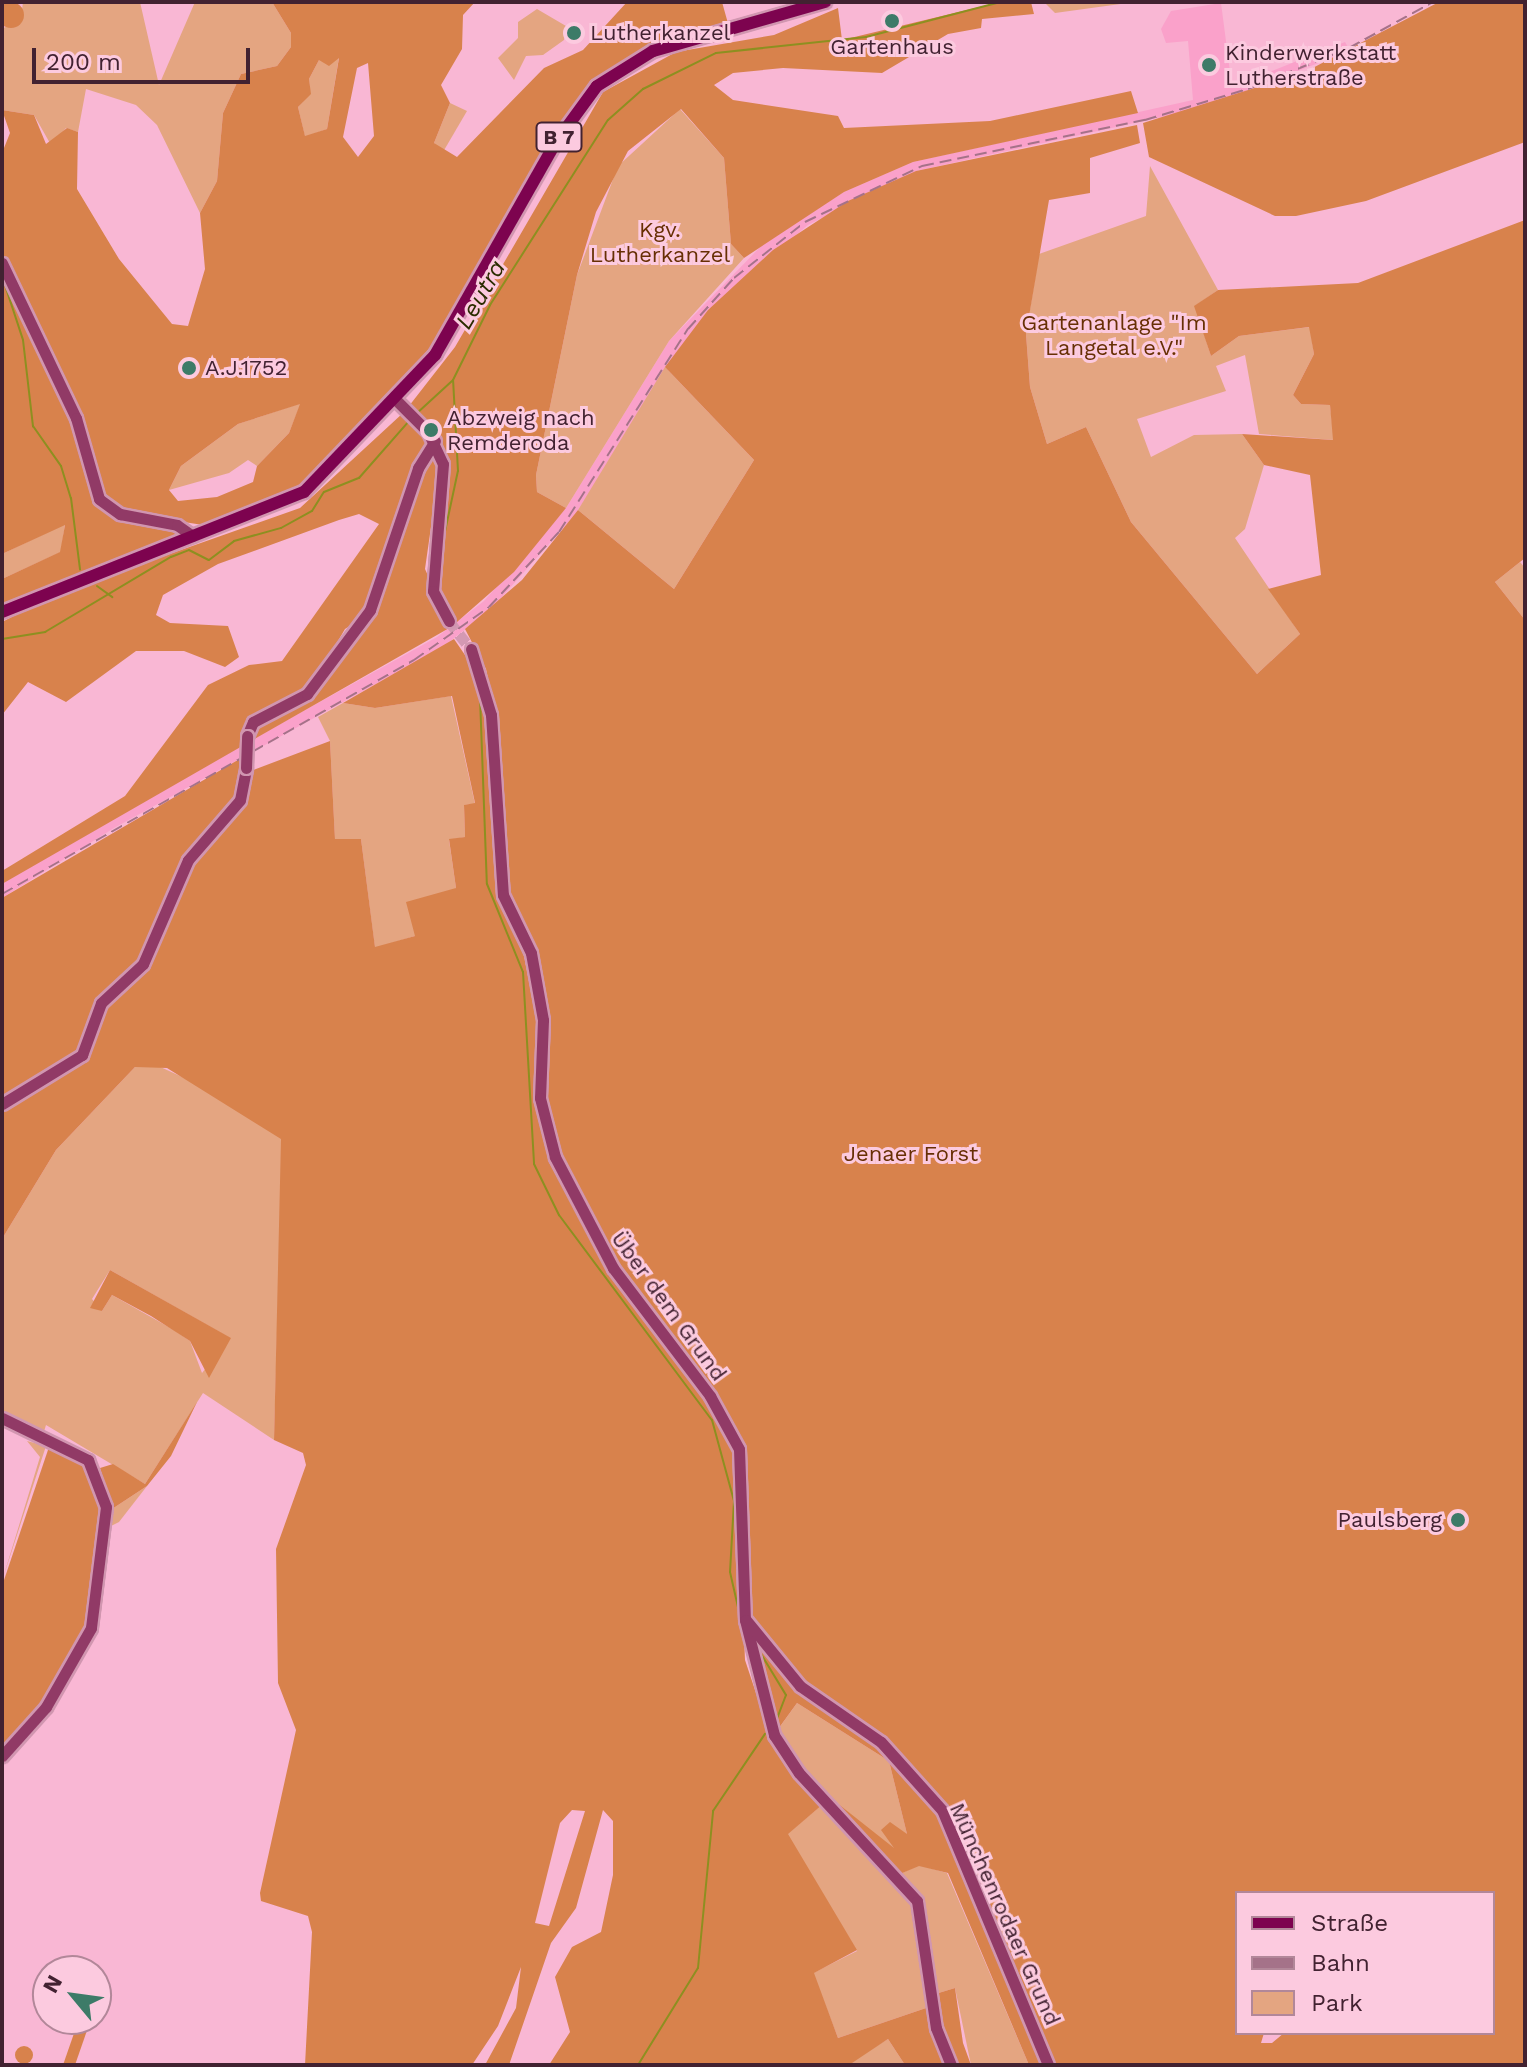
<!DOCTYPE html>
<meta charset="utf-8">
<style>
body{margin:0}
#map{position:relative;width:1527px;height:2067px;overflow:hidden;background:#f9b7d4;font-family:"Work Sans",sans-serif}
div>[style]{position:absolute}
.built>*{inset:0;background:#faa1ca}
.green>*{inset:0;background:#e4a581}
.forest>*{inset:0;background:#d8824c}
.round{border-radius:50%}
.stream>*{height:2px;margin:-1px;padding:0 1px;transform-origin:1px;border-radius:1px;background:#8d8f20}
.secondary-tunnel>*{height:11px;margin-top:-5.5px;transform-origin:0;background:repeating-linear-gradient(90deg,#d499b3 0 11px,transparent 0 16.5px)}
.roads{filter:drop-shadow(2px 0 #d196b0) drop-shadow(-2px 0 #d196b0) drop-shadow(0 2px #d196b0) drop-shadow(0 -2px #d196b0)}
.secondary>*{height:11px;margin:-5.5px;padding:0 5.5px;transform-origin:5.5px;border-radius:5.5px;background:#913a66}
.primary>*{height:12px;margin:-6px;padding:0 6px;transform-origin:6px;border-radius:6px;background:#7d034f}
.rail>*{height:2px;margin-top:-1px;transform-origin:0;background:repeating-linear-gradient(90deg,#a57289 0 12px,transparent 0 18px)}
.bridges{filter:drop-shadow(2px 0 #d196b0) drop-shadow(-2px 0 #d196b0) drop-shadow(0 2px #d196b0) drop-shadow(0 -2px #d196b0)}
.secondary-bridge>*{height:11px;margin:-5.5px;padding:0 5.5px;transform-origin:5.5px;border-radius:5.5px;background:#913a66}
.dots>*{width:22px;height:22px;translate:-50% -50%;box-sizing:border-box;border:4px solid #fccadf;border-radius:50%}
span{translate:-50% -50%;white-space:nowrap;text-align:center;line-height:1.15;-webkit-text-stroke:6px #fccadf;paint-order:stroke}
.shield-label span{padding:2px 6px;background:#fccadf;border:2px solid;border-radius:6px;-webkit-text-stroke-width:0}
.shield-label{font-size:20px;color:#422231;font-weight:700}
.poi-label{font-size:22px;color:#422231}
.left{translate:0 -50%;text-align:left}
.right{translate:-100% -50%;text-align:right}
.park-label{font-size:22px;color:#672f04}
.street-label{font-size:22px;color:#422231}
.water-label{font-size:24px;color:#2b2c00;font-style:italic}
.frame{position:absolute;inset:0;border:4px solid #422231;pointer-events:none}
.legend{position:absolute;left:1235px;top:1891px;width:260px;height:144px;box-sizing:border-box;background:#fccadf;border:2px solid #b28799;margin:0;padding:10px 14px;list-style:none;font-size:24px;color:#422231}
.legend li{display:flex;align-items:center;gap:16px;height:40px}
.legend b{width:40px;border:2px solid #b28799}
.north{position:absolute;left:32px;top:1955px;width:80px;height:80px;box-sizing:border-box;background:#fccadf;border:2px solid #b28799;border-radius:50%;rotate:299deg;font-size:22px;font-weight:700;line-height:32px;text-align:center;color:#422231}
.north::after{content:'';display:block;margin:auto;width:28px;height:36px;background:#3d7b68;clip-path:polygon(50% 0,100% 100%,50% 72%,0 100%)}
.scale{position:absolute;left:32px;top:48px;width:218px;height:36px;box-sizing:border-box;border:4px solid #422231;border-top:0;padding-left:10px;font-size:24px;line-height:28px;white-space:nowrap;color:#422231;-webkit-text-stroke:6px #fccadf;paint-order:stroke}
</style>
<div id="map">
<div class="built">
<i style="clip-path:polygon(1221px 3px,1232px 87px,1345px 42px,1350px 51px,1198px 109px,916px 171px,808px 225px,708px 310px,574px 516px,491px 609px,443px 647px,114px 828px,2px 898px,2px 884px,58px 847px,437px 637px,484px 601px,566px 508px,669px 341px,766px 241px,844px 192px,913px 162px,1193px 100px,1188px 41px,1166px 43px,1161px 29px,1171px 11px)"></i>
</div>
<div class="green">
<i style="clip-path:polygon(23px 2px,140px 2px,159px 85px,195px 2px,272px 2px,291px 33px,291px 47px,277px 66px,241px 74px,223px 113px,217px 181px,200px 213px,157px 125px,136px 105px,86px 89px,78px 132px,66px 128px,51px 145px,34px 115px,2px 110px,2px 29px,21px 18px)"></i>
<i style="clip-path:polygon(1044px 2px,1135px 2px,1055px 13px)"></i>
<i style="clip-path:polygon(537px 9px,566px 26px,564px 40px,543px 55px,526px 56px,514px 80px,498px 58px,518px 38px,518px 22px)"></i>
<i style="clip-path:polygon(339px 57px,327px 129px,305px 137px,298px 107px,310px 94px,309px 79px,319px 60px)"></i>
<i style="clip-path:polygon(450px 103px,467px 111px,443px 152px,434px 143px)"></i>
<i style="clip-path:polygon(680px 109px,724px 158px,731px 244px,744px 258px,669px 341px,566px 508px,537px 492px,536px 475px,577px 275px,618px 166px)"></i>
<i style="clip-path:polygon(1150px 166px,1218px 290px,1195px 306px,1211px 356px,1239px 336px,1310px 327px,1314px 354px,1293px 395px,1301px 404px,1330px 405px,1334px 440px,1259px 434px,1245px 355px,1216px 366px,1226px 391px,1137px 419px,1151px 457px,1194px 435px,1242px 434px,1264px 465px,1245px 529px,1235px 538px,1300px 634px,1257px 674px,1131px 522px,1086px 427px,1047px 444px,1030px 387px,1026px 334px,1039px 254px,1146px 216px)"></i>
<i style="clip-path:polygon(665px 367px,754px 460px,674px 589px,578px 510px)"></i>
<i style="clip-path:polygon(301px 403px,289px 433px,257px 466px,248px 460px,229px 473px,169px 490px,181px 466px,238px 424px)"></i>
<i style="clip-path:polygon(65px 524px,61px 552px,2px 579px,2px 554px)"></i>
<i style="clip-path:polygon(1520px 562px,1525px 568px,1525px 620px,1495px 582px)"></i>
<i style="clip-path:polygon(451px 696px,475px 804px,464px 805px,465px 837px,449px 840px,456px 888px,415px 936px,375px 948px,361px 839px,335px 840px,330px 741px,318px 717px,343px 703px,375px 708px)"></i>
<i style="clip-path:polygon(evenodd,135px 1067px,156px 1065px,191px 1081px,281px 1138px,282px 1155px,274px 1440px,203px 1393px,145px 1484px,46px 1425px,42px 1438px,2px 1415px,2px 1239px,56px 1150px,135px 1067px,110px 1270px,230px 1338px,202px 1373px,190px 1341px,174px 1330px,112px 1295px,102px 1311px,92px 1299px,110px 1270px)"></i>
<i style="clip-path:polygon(27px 1441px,46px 1446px,2px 1581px,40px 1457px)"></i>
<i style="clip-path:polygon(147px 1486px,119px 1522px,111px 1526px,112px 1509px)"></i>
<i style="clip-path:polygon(797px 1703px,889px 1761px,907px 1834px,895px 1849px,866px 1832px,812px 1777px,806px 1781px,774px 1735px)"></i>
<i style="clip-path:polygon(822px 1805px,915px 1902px,929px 2007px,838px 2038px,813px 1973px,857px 1951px,787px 1834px)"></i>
<i style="clip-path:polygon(919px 1865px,947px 1873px,1029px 2065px,971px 2065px,955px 1988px,932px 1995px,925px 1924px,900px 1874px)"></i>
<i style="clip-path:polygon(888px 2039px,905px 2065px,849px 2065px,848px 2063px)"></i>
</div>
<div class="forest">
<i style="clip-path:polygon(evenodd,272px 2px,475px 2px,463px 15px,462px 49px,441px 85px,450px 103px,434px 143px,457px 157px,544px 68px,583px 50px,627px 2px,722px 2px,729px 27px,645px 51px,579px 101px,437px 340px,312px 480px,273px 504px,203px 525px,171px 520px,185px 534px,2px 609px,2px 579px,60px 552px,65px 525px,2px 554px,2px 153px,10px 133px,2px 110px,34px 115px,46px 144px,67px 128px,78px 132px,77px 189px,119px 259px,172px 324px,188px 326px,205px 269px,200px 213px,217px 181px,223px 113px,241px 74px,277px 66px,291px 47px,291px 33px,272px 2px,339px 58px,327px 129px,305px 136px,298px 107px,311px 94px,309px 79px,319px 60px,329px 66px,339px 58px,272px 2px,368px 63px,374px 136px,358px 157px,343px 137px,357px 68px,368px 63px,272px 2px,300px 404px,289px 433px,257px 466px,253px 482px,217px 497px,178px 501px,169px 490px,181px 466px,238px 424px,300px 404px)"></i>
<i style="clip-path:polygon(1000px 2px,1031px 2px,1034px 14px,982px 19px,981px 28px,948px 34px,882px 73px,783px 68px,733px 73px,714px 85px,733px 100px,838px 116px,844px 128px,990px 121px,1131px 91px,1138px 113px,913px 162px,844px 192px,744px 258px,731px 244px,724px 158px,681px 109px,628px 151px,596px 212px,577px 275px,536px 475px,537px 492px,566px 508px,514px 572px,457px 622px,438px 590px,448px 465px,438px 439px,409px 406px,455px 347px,603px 92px,676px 52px,774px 35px,838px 8px,842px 40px)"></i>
<i style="clip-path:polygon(1439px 2px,1525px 2px,1525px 142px,1366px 201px,1296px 216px,1275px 216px,1149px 157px,1143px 123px,1305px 72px)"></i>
<i class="round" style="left:-2px;top:2px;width:26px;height:26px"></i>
<i style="clip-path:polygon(evenodd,1137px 125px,1140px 143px,1090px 158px,1090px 193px,1049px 200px,1026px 334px,1030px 387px,1047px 444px,1086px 427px,1131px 522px,1257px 674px,1300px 634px,1268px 589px,1321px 575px,1310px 475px,1264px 465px,1242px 434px,1333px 440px,1330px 405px,1301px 404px,1293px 395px,1314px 354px,1309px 327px,1239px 336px,1211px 356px,1194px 306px,1218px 290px,1358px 283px,1525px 220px,1525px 558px,1495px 582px,1525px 620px,1525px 2065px,1052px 2065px,944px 1810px,885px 1740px,804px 1683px,750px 1618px,743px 1449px,618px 1269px,561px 1157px,545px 1100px,536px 953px,509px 895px,495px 714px,486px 669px,465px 629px,522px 580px,578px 510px,674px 589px,754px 460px,665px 367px,708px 310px,773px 250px,848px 201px,916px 171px,1137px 125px,1237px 1893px,1493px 1893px,1493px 2033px,1284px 2033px,1272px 2043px,1261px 2043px,1264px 2033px,1237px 2033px,1237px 1893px)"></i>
<i style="clip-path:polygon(403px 413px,428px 444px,361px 619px,345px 629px,311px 687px,266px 714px,244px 745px,2px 884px,2px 871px,125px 796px,208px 685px,249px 665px,282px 661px,379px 524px,359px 514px,339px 520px,218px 564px,163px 595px,156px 615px,170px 623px,228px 626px,239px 657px,225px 667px,184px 651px,136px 651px,66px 702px,28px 682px,2px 715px,2px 622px,59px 593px,300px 508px)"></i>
<i style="clip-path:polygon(429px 450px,440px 464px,425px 569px,451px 627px,249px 742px,250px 729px,288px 709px,371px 610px)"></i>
<i style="clip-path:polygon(evenodd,454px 639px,478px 674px,488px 714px,499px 896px,524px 956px,537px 1021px,534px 1099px,549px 1162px,609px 1272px,707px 1397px,736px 1450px,745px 1660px,775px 1750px,822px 1805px,788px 1834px,857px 1950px,814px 1973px,838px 2038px,929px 2007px,948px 2065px,905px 2065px,888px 2039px,849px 2065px,549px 2065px,570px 2032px,555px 1977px,572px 1947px,601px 1932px,613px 1875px,613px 1821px,603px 1810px,576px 1908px,551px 1943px,509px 2065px,485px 2065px,516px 2008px,521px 1967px,498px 2026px,472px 2065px,305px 2065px,312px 1932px,308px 1916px,261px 1901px,260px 1893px,296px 1730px,278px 1683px,276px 1549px,306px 1465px,303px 1453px,274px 1440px,281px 1139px,167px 1068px,135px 1067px,56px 1150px,2px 1239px,2px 1108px,79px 1062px,96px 1017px,173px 912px,187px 868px,237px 808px,248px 772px,330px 741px,335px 839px,361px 839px,375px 947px,415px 936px,406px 902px,456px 888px,449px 839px,465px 837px,464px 805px,475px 803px,452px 696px,375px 708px,343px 703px,454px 639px,572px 1810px,585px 1811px,549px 1926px,535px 1923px,560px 1823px,572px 1810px)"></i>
<i style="clip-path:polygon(243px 757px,237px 799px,197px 844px,145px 955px,91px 1014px,79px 1053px,2px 1100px,2px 898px)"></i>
<i style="clip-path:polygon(110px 1270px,231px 1338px,209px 1378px,190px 1341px,151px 1316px,112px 1295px,102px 1311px,90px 1308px)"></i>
<i style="clip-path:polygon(197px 1402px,171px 1456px,147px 1486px,112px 1509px,100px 1468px,113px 1464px,145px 1484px)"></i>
<i style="clip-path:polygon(49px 1447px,83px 1462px,102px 1507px,87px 1627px,43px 1705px,2px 1752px,2px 1586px)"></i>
<i style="clip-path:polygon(760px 1643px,798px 1687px,880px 1744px,937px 1813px,1045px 2065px,1029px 2065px,948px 1873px,919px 1866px,900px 1874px,808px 1780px,894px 1848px,881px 1830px,890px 1822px,907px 1834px,889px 1761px,797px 1703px,776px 1732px,753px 1644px)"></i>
<i style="clip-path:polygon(955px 1988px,963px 2043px,971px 2065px,953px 2065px,932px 1995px)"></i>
<i style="clip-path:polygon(79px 2019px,91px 2019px,75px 2065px,63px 2065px)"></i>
<i class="round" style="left:15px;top:2046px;width:18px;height:18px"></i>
</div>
<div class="stream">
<i style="left:2px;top:276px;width:67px;rotate:71.8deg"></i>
<i style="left:23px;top:340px;width:87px;rotate:83.4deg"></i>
<i style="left:33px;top:426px;width:49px;rotate:55deg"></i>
<i style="left:61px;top:466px;width:34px;rotate:73deg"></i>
<i style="left:71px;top:498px;width:72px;rotate:82.8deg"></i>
<i style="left:416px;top:414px;width:50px;rotate:-42.6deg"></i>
<i style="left:453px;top:380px;width:84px;rotate:-63.7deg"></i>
<i style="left:490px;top:305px;width:219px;rotate:-57.5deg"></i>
<i style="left:608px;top:120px;width:47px;rotate:-41.5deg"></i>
<i style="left:643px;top:89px;width:81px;rotate:-26.3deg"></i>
<i style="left:716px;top:53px;width:151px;rotate:-6.1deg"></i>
<i style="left:866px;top:37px;width:138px;rotate:-14.6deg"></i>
<i style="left:441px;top:550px;width:81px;rotate:-77.9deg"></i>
<i style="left:458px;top:471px;width:91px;rotate:-93.1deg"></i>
<i style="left:97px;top:586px;width:19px;rotate:36deg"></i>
<i style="left:2px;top:639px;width:44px;rotate:-9.2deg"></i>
<i style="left:45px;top:632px;width:147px;rotate:-30.8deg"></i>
<i style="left:171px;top:557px;width:19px;rotate:-21deg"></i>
<i style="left:189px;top:550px;width:22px;rotate:27deg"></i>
<i style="left:209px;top:560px;width:31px;rotate:-37deg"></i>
<i style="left:234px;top:541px;width:49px;rotate:-15.5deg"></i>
<i style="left:281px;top:528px;width:35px;rotate:-29deg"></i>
<i style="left:312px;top:511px;width:22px;rotate:-58deg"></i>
<i style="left:324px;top:492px;width:38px;rotate:-22deg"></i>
<i style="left:359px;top:478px;width:76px;rotate:-48.7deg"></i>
<i style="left:480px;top:697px;width:187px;rotate:87.9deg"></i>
<i style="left:487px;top:884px;width:95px;rotate:67.8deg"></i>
<i style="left:523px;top:972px;width:192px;rotate:86.7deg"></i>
<i style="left:534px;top:1164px;width:57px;rotate:63.9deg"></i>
<i style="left:559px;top:1215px;width:256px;rotate:53.3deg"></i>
<i style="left:712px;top:1420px;width:84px;rotate:74.8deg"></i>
<i style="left:734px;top:1501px;width:71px;rotate:93.2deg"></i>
<i style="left:730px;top:1572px;width:45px;rotate:77.2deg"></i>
<i style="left:758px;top:1649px;width:54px;rotate:58.7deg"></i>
<i style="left:786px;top:1695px;width:26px;rotate:111deg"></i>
<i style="left:638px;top:2065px;width:114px;rotate:-58.3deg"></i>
<i style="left:698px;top:1968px;width:158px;rotate:-84.5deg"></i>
<i style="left:713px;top:1811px;width:93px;rotate:-56deg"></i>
</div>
<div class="secondary-tunnel">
<i style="left:449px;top:621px;width:36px;rotate:52deg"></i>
</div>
<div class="roads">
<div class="secondary">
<i style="left:2px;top:263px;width:172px;rotate:64.5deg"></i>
<i style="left:76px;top:418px;width:84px;rotate:74.1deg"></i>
<i style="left:99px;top:499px;width:26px;rotate:36deg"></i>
<i style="left:120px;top:514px;width:58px;rotate:10.9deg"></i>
<i style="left:177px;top:525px;width:19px;rotate:35deg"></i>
<i style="left:397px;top:401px;width:44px;rotate:45deg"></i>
<i style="left:428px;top:432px;width:35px;rotate:65deg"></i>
<i style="left:443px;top:464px;width:127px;rotate:94.5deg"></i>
<i style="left:433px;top:591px;width:34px;rotate:62deg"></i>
<i style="left:471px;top:649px;width:69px;rotate:73.1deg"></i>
<i style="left:491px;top:715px;width:180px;rotate:86.2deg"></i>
<i style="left:503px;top:895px;width:64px;rotate:64.2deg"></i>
<i style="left:531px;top:953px;width:68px;rotate:79.8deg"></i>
<i style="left:543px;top:1020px;width:78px;rotate:92.2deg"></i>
<i style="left:540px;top:1098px;width:61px;rotate:75.7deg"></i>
<i style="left:555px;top:1157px;width:125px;rotate:62.4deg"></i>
<i style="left:613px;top:1268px;width:161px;rotate:52.8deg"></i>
<i style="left:710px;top:1396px;width:60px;rotate:61.3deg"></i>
<i style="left:739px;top:1449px;width:171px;rotate:88deg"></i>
<i style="left:745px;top:1620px;width:119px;rotate:75.8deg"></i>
<i style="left:774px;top:1735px;width:45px;rotate:56.7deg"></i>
<i style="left:799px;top:1773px;width:174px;rotate:47.3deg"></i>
<i style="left:917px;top:1901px;width:128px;rotate:81.5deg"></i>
<i style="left:936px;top:2028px;width:40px;rotate:68deg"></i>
<i style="left:247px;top:736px;width:15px;rotate:-67deg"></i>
<i style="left:253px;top:722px;width:61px;rotate:-27.4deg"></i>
<i style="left:307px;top:694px;width:105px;rotate:-53.1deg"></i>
<i style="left:370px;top:610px;width:150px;rotate:-71.3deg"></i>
<i style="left:418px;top:468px;width:32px;rotate:-58deg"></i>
<i style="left:2px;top:1104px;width:94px;rotate:-31.5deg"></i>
<i style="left:82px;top:1055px;width:55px;rotate:-69.9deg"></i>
<i style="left:101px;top:1003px;width:57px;rotate:-42.9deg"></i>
<i style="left:143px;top:964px;width:113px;rotate:-66.6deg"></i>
<i style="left:188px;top:860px;width:79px;rotate:-49.1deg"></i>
<i style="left:240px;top:800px;width:33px;rotate:-79deg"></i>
<i style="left:2px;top:1418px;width:96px;rotate:26deg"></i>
<i style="left:88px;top:1460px;width:50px;rotate:69deg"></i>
<i style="left:106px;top:1507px;width:122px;rotate:97.1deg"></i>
<i style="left:91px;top:1628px;width:91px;rotate:119.7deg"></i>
<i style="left:46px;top:1707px;width:66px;rotate:131.9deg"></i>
<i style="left:746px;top:1620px;width:85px;rotate:50.7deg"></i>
<i style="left:800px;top:1686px;width:98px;rotate:34.7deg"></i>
<i style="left:881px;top:1742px;width:91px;rotate:48.1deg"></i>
<i style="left:942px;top:1810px;width:276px;rotate:67.4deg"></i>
</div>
<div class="primary">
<i style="left:2px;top:612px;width:325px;rotate:-21.7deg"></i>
<i style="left:304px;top:492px;width:190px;rotate:-46.3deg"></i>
<i style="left:435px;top:355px;width:245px;rotate:-60.4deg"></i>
<i style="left:556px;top:142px;width:69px;rotate:-53.8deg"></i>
<i style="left:597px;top:86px;width:66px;rotate:-32deg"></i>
<i style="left:653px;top:51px;width:179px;rotate:-15.9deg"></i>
</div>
</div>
<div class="rail">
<i style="left:2px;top:894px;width:474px;rotate:-29.6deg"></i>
<i style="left:414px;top:660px;width:92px;rotate:-35.2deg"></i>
<i style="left:489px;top:607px;width:103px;rotate:-47deg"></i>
<i style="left:559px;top:532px;width:241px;rotate:-57.6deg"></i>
<i style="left:688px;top:329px;width:69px;rotate:-48deg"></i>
<i style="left:734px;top:278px;width:90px;rotate:-38.3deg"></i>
<i style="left:805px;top:222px;width:130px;rotate:-25.6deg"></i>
<i style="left:922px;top:166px;width:228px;rotate:-11.7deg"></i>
<i style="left:1145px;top:120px;width:108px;rotate:-16.8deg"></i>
<i style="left:1248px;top:89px;width:109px;rotate:-22.1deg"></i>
<i style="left:1349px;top:48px;width:96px;rotate:-28.7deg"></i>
</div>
<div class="bridges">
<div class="secondary-bridge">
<i style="left:246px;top:768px;width:32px;rotate:-88deg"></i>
</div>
</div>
<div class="dots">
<i style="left:892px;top:21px;background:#3d7b68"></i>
<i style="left:574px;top:33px;background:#3d7b68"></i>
<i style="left:1209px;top:65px;background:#3d7b68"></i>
<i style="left:189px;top:368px;background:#3d7b68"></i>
<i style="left:431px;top:430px;background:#3d7b68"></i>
<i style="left:1458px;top:1520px;background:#3d7b68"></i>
</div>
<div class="shield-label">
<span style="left:559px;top:137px">B 7</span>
</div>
<div class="poi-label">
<span class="left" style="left:590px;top:33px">Lutherkanzel</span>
<span style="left:892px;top:47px">Gartenhaus</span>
<span class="left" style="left:1225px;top:65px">Kinderwerkstatt<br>Lutherstraße</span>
<span class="left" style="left:205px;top:368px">A.J.1752</span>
<span class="left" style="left:447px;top:430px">Abzweig nach<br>Remderoda</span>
<span class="right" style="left:1442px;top:1520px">Paulsberg</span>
</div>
<div class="park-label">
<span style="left:660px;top:242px">Kgv.<br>Lutherkanzel</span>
<span style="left:1114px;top:335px">Gartenanlage "Im<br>Langetal e.V."</span>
<span style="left:911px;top:1154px">Jenaer Forst</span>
</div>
<div class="street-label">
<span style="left:669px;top:1306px;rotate:54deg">Über dem Grund</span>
<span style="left:1005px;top:1914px;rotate:66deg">Münchenrodaer Grund</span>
</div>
<div class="water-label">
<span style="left:481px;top:295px;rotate:-60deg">Leutra</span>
</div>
<div class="frame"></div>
<ul class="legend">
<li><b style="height:10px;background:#7d034f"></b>Straße</li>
<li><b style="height:10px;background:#a57289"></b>Bahn</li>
<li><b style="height:22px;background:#e4a581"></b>Park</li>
</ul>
<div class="north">N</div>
<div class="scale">200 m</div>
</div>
